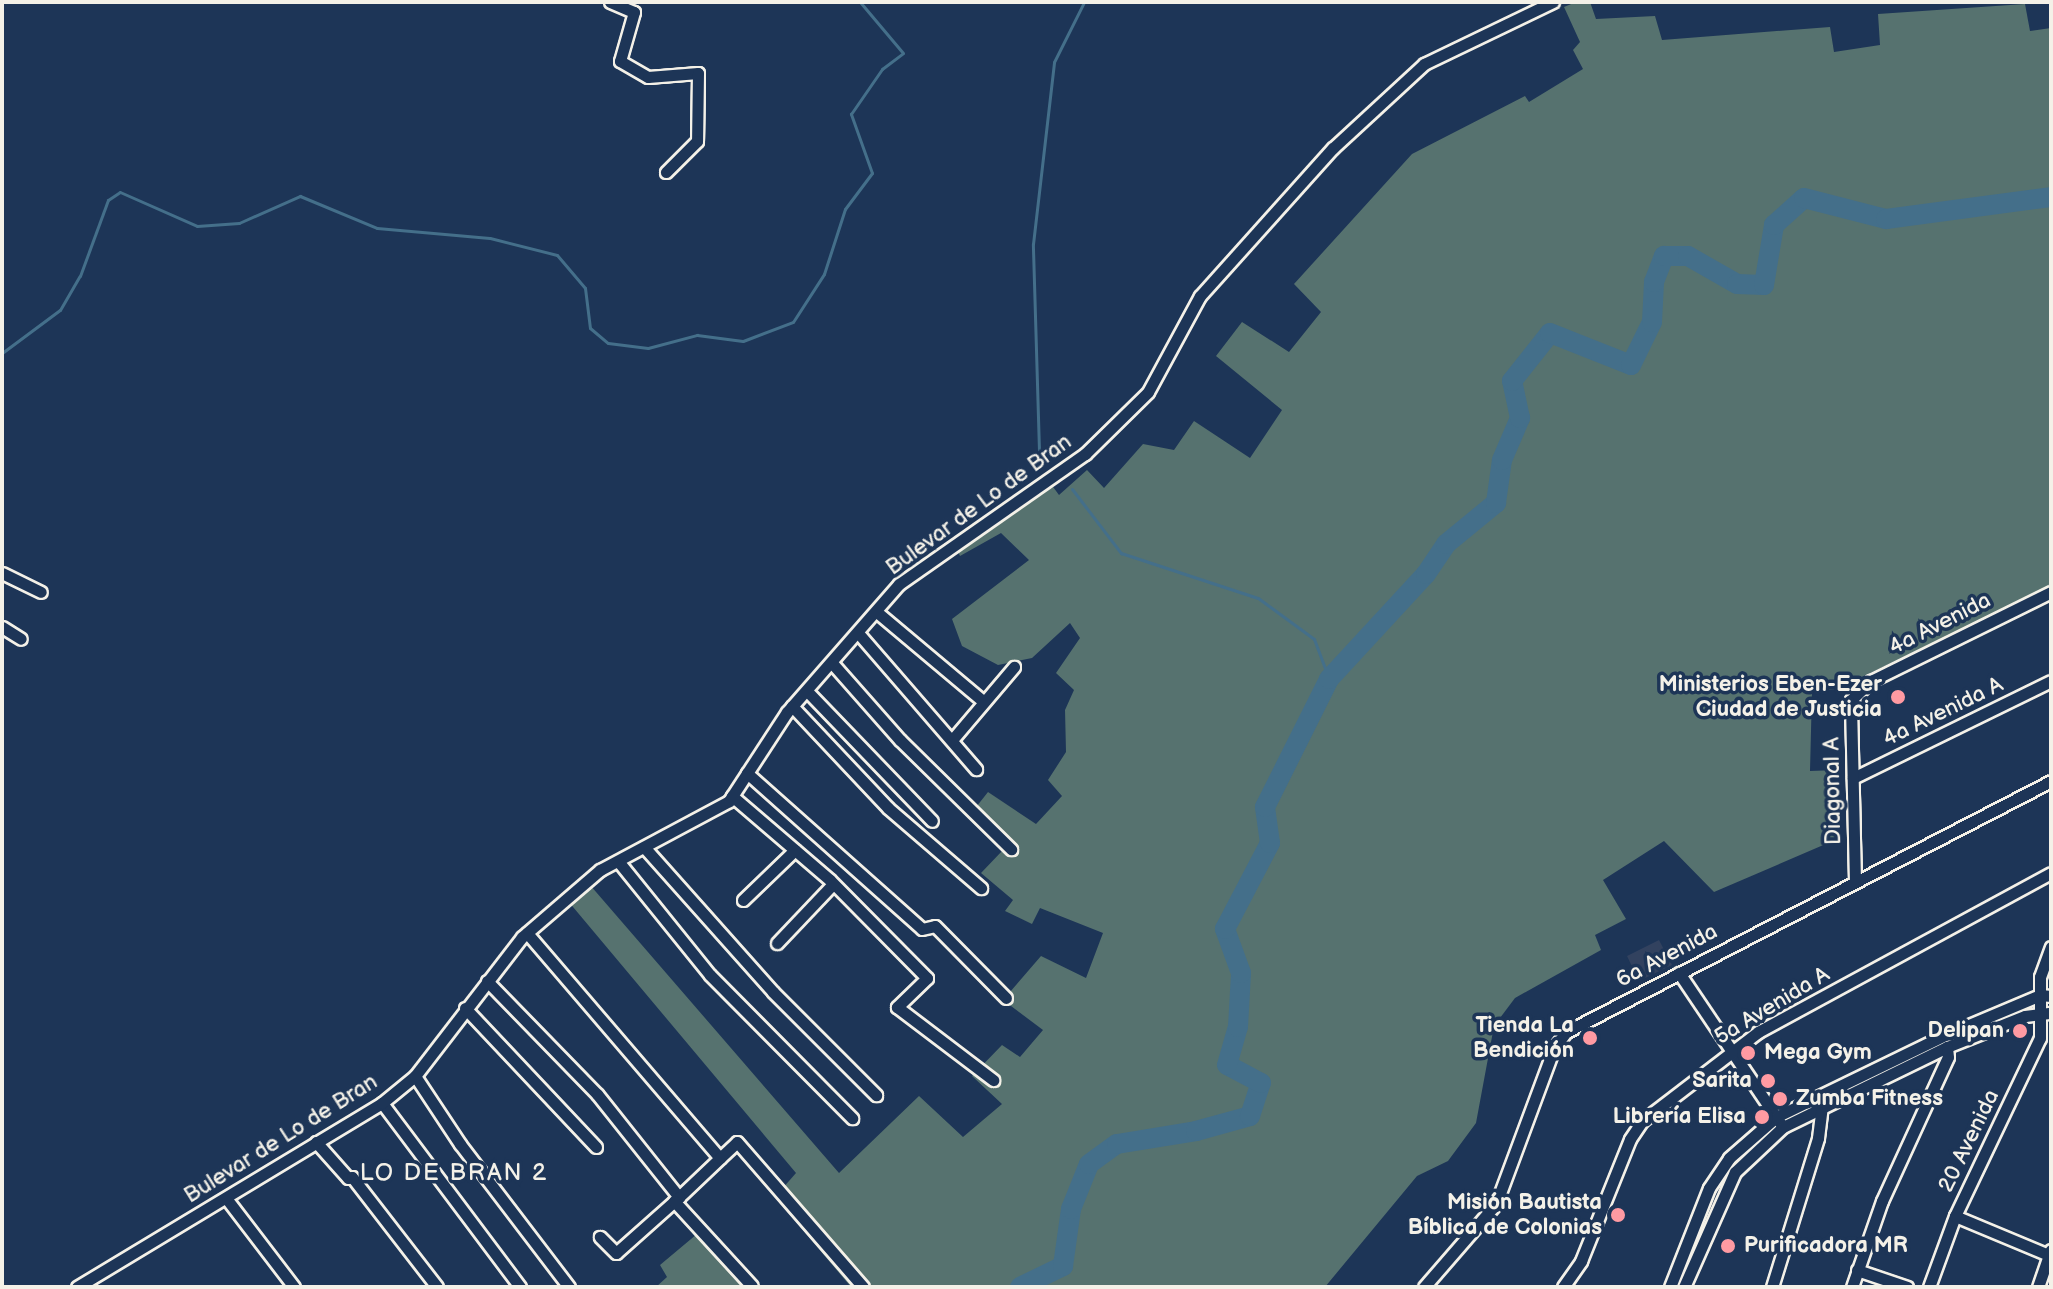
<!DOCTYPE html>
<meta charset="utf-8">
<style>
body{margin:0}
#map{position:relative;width:2053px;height:1289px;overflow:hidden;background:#1d3557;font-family:"Balsamiq Sans",sans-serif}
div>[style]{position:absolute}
.built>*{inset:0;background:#32425f}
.green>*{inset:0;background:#56726f}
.stream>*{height:3px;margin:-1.5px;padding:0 1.5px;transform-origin:1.5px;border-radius:1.5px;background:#446f8a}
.river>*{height:20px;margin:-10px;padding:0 10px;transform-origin:10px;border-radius:10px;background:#446f8a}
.roads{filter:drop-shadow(2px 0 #f4f1e8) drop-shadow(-2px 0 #f4f1e8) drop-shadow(0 2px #f4f1e8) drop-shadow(0 -2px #f4f1e8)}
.minor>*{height:11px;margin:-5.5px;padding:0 5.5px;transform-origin:5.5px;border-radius:5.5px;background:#1d3557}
.dots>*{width:22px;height:22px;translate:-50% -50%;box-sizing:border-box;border:4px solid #1d3557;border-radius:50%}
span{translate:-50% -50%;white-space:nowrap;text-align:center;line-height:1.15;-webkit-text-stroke:7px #1d3557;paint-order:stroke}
.street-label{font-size:22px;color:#f4f1e8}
.poi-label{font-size:22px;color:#f4f1e8;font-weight:700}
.right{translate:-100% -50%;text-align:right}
.left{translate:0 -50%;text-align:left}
.neighbourhood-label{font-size:24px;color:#f4f1e8;letter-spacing:2px}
.frame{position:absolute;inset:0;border:4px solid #f4f1e8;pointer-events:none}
</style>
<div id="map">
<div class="built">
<i style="clip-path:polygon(1659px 940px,1672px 965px,1639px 981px,1627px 956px)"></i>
</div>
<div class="green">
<i style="clip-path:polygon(1576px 2px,1590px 2px,1596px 19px,1655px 16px,1662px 40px,1830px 27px,1834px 52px,1880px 45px,1878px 14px,2025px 4px,2030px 31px,2051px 28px,2051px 586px,1837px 689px,1812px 691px,1810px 771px,1838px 770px,1835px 840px,1714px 892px,1664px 841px,1603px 880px,1626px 919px,1595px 935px,1601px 950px,1515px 998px,1494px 1026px,1476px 1123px,1448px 1161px,1417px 1176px,1325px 1287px,851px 1287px,775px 1197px,796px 1173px,568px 901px,590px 885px,839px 1173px,919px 1096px,963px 1137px,1002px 1104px,972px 1076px,1002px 1045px,1020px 1057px,1043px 1030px,1003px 1000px,1041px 956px,1086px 978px,1103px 933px,1040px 908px,1032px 924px,1005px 911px,1013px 900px,981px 873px,1003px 850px,969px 816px,988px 792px,1036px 824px,1062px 796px,1048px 780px,1066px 752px,1065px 710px,1074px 690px,1056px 673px,1080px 638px,1070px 623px,1032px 658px,998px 665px,962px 646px,952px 619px,1029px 560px,1001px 533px,960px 556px,953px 541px,1045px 476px,1059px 495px,1087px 470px,1104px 488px,1143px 444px,1174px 450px,1194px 421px,1250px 458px,1282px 410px,1216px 356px,1242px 322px,1289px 352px,1321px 312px,1294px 284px,1412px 154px,1525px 96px,1529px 102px,1583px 69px,1573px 50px,1580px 42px,1564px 7px)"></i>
<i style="clip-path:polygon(697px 1234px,749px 1287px,656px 1287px,667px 1277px,660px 1265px)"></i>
</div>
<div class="stream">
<i style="left:2px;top:353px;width:72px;rotate:-36.6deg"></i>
<i style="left:60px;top:310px;width:39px;rotate:-60deg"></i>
<i style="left:80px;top:276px;width:81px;rotate:-69.8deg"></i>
<i style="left:108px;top:200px;width:14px;rotate:-34deg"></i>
<i style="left:120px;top:192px;width:84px;rotate:23.8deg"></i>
<i style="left:197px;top:226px;width:42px;rotate:-4.1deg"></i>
<i style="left:239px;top:223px;width:67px;rotate:-23.9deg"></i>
<i style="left:300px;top:196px;width:83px;rotate:22.6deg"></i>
<i style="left:377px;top:228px;width:113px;rotate:5.1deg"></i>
<i style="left:490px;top:238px;width:69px;rotate:14.2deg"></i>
<i style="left:557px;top:255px;width:43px;rotate:49.7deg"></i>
<i style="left:585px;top:288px;width:40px;rotate:82.9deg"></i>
<i style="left:590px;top:328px;width:23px;rotate:40deg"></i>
<i style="left:608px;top:343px;width:40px;rotate:7.1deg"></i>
<i style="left:648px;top:348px;width:51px;rotate:-14.9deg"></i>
<i style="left:697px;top:335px;width:46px;rotate:7.4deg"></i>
<i style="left:743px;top:341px;width:53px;rotate:-20.8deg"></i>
<i style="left:793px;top:322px;width:57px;rotate:-57.1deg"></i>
<i style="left:824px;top:274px;width:68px;rotate:-72.1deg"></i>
<i style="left:845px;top:209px;width:45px;rotate:-53.1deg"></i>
<i style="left:872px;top:173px;width:63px;rotate:-109.6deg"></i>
<i style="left:851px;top:114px;width:55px;rotate:-55.4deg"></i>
<i style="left:882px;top:69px;width:26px;rotate:-37deg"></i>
<i style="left:903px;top:53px;width:67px;rotate:-130.1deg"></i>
<i style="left:1039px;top:451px;width:207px;rotate:-91.7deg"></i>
<i style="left:1033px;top:244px;width:183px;rotate:-83.4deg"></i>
<i style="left:1054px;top:62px;width:67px;rotate:-63.4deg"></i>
<i style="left:1072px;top:489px;width:81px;rotate:52.6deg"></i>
<i style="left:1121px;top:553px;width:144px;rotate:18.2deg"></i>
<i style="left:1258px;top:598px;width:69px;rotate:36.2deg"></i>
<i style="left:1314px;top:639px;width:43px;rotate:69.4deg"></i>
</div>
<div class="river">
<i style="left:1020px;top:1287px;width:48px;rotate:-26deg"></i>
<i style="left:1063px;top:1266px;width:58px;rotate:-82deg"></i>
<i style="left:1071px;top:1209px;width:48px;rotate:-68.2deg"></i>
<i style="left:1089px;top:1164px;width:34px;rotate:-36deg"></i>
<i style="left:1117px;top:1144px;width:80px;rotate:-9.3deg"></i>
<i style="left:1196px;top:1131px;width:56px;rotate:-15.5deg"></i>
<i style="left:1250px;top:1116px;width:35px;rotate:-72deg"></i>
<i style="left:1261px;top:1083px;width:38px;rotate:-152deg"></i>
<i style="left:1227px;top:1065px;width:40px;rotate:-74deg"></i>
<i style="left:1238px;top:1027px;width:54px;rotate:-86.8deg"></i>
<i style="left:1241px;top:973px;width:47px;rotate:-110deg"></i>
<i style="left:1225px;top:929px;width:97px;rotate:-62.4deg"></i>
<i style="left:1270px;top:843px;width:36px;rotate:-98deg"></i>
<i style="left:1265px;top:807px;width:143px;rotate:-63.4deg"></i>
<i style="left:1329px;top:679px;width:143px;rotate:-47.3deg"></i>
<i style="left:1426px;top:574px;width:36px;rotate:-56deg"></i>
<i style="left:1446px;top:544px;width:65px;rotate:-39.4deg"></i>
<i style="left:1496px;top:503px;width:43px;rotate:-82.1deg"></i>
<i style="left:1502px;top:460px;width:46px;rotate:-66.8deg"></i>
<i style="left:1520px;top:418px;width:38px;rotate:-102deg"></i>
<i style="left:1512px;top:381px;width:61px;rotate:-51.6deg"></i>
<i style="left:1550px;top:333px;width:87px;rotate:21.6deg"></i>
<i style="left:1631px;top:365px;width:48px;rotate:-64deg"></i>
<i style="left:1652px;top:322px;width:40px;rotate:-87.1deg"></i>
<i style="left:1654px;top:282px;width:28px;rotate:-69deg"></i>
<i style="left:1664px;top:256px;width:24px"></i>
<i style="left:1688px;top:256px;width:56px;rotate:29.7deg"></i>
<i style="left:1737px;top:284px;width:27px;rotate:2deg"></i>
<i style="left:1764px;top:285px;width:61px;rotate:-80.5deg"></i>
<i style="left:1774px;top:225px;width:40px;rotate:-42deg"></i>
<i style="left:1804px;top:198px;width:85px;rotate:14.4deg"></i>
<i style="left:1886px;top:219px;width:166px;rotate:-7.6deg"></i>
</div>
<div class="roads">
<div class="minor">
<i style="left:610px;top:2px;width:26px;rotate:23deg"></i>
<i style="left:634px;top:12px;width:51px;rotate:105.9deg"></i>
<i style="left:620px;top:61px;width:32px;rotate:30deg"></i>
<i style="left:648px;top:77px;width:50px;rotate:-4.6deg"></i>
<i style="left:698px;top:73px;width:68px;rotate:90.8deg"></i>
<i style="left:697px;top:141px;width:44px;rotate:135deg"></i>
<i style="left:2px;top:573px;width:43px;rotate:26deg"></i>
<i style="left:878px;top:613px;width:138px;rotate:40deg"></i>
<i style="left:2px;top:627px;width:22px;rotate:32deg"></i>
<i style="left:859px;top:634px;width:179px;rotate:49.1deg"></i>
<i style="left:832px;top:663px;width:103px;rotate:48.6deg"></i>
<i style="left:900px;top:740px;width:156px;rotate:44.5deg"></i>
<i style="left:807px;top:691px;width:180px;rotate:46.1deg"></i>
<i style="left:792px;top:706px;width:140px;rotate:46.7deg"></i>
<i style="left:888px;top:808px;width:123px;rotate:40.7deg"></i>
<i style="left:952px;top:740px;width:96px;rotate:-49.7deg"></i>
<i style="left:747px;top:773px;width:234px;rotate:41.7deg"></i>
<i style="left:922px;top:929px;width:13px;rotate:-13deg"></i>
<i style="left:935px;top:926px;width:101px;rotate:45.4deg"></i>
<i style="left:1853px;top:778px;width:220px;rotate:-26.1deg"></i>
<i style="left:732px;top:796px;width:129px;rotate:40.6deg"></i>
<i style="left:830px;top:880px;width:138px;rotate:45.3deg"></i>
<i style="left:927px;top:978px;width:42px;rotate:136deg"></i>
<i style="left:897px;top:1007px;width:121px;rotate:37.2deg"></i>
<i style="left:644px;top:847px;width:194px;rotate:48.3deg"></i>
<i style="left:773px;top:992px;width:146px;rotate:45deg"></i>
<i style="left:618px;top:861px;width:146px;rotate:51.1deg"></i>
<i style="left:710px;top:975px;width:202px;rotate:45.2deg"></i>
<i style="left:1855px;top:881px;width:181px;rotate:-91.3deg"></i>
<i style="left:1851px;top:700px;width:28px;rotate:-44deg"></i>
<i style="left:1871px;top:681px;width:201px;rotate:-26.3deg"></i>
<i style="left:743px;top:900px;width:72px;rotate:-43.9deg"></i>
<i style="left:527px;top:933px;width:296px;rotate:49.4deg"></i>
<i style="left:720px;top:1158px;width:57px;rotate:136.4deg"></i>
<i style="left:777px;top:943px;width:81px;rotate:-46.5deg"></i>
<i style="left:1679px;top:973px;width:181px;rotate:56deg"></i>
<i style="left:487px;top:981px;width:158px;rotate:45.8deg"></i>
<i style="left:597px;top:1094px;width:132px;rotate:51.5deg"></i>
<i style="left:679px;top:1197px;width:84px;rotate:138.4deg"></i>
<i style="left:616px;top:1253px;width:23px;rotate:-135deg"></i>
<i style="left:465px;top:1008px;width:191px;rotate:46.7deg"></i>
<i style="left:415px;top:1076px;width:82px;rotate:56.5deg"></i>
<i style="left:460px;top:1144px;width:180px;rotate:52.7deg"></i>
<i style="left:382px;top:1103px;width:230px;rotate:53.1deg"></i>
<i style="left:316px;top:1142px;width:48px;rotate:48.4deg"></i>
<i style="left:348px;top:1178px;width:4px;rotate:-14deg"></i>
<i style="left:352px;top:1177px;width:139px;rotate:52.3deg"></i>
<i style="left:720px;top:1158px;width:23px;rotate:-43deg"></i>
<i style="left:737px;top:1142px;width:192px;rotate:49deg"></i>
<i style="left:226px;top:1198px;width:112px;rotate:52.6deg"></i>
<i style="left:674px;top:1201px;width:115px;rotate:47.5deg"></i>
<i style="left:1955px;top:1216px;width:104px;rotate:22.6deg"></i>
<i style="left:1857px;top:1270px;width:53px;rotate:18.8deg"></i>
<i style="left:77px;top:1287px;width:356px;rotate:-31.1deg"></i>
<i style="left:382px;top:1103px;width:43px;rotate:-39.3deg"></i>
<i style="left:415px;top:1076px;width:175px;rotate:-52.4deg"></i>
<i style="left:522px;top:937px;width:103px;rotate:-40.7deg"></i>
<i style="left:600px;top:870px;width:146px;rotate:-28.1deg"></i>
<i style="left:729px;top:801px;width:106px;rotate:-56.9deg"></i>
<i style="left:787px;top:712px;width:170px;rotate:-48.8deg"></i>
<i style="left:899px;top:584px;width:227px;rotate:-35deg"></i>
<i style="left:1085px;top:454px;width:88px;rotate:-44.5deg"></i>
<i style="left:1148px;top:392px;width:109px;rotate:-61.6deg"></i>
<i style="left:1200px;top:296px;width:199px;rotate:-48.1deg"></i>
<i style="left:1333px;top:148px;width:124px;rotate:-42.7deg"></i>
<i style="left:1424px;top:64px;width:143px;rotate:-25.7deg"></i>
<i style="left:1424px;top:1287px;width:110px;rotate:-49.1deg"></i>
<i style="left:1496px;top:1204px;width:166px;rotate:-69.6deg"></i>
<i style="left:1554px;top:1048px;width:20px;rotate:-53deg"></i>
<i style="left:1566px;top:1032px;width:546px;rotate:-27.36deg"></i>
<i style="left:1563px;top:1287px;width:32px;rotate:-55deg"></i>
<i style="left:1581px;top:1261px;width:131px;rotate:-68.1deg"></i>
<i style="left:1630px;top:1139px;width:22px;rotate:-56deg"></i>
<i style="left:1642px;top:1121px;width:146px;rotate:-37.5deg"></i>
<i style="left:1758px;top:1032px;width:333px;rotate:-28.5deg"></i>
<i style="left:1670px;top:1287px;width:106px;rotate:-68.5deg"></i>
<i style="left:1709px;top:1188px;width:36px;rotate:-56deg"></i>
<i style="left:1729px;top:1158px;width:62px;rotate:-41.1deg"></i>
<i style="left:1776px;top:1117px;width:188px;rotate:-25.9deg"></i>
<i style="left:1945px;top:1035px;width:103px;rotate:-22.8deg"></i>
<i style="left:2040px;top:995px;width:11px;rotate:5deg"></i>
<i style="left:1684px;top:1287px;width:126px;rotate:-66.1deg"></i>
<i style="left:1735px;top:1172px;width:66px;rotate:-43.2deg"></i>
<i style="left:1783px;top:1127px;width:182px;rotate:-26deg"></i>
<i style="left:1947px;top:1047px;width:84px;rotate:-21.7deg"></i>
<i style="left:2025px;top:1016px;width:26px;rotate:-7deg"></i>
<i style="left:1772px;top:1287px;width:156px;rotate:-72.8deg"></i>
<i style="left:1818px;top:1138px;width:33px;rotate:-83deg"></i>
<i style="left:1852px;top:1287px;width:91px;rotate:-70.8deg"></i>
<i style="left:1882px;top:1201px;width:158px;rotate:-65.4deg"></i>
<i style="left:1948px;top:1057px;width:10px;rotate:-96deg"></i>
<i style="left:1929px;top:1287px;width:76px;rotate:-69.9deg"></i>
<i style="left:1955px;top:1216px;width:197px;rotate:-64.5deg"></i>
<i style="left:2040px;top:1038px;width:61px;rotate:-90deg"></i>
<i style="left:2040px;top:977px;width:32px;rotate:-70deg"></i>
<i style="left:2038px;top:1287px;width:39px;rotate:-71deg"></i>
</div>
</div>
<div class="dots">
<i style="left:1898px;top:697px;background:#ff9aa2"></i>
<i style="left:2020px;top:1031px;background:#ff9aa2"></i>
<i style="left:1590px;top:1038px;background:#ff9aa2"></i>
<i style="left:1748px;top:1053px;background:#ff9aa2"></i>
<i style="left:1768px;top:1081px;background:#ff9aa2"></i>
<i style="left:1780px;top:1099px;background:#ff9aa2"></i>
<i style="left:1762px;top:1117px;background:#ff9aa2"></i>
<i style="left:1618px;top:1215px;background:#ff9aa2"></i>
<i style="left:1728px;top:1246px;background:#ff9aa2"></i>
</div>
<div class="street-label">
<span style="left:979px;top:505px;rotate:-36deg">Bulevar de Lo de Bran</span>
<span style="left:1940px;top:624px;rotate:-27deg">4a Avenida</span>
<span style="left:1943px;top:712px;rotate:-26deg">4a Avenida A</span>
<span style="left:1833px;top:791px;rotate:-91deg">Diagonal A</span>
<span style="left:1667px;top:956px;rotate:-28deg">6a Avenida</span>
<span style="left:1772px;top:1006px;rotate:-31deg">5a Avenida A</span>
<span style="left:281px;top:1139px;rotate:-32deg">Bulevar de Lo de Bran</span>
<span style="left:1969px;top:1141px;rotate:-64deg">20 Avenida</span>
</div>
<div class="poi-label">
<span class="right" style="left:1882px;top:697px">Ministerios Eben-Ezer<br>Ciudad de Justicia</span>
<span class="right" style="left:1574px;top:1038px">Tienda La<br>Bendición</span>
<span class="right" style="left:2004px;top:1031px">Delipan</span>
<span class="left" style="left:1764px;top:1053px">Mega Gym</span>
<span class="right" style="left:1752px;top:1081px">Sarita</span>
<span class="left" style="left:1796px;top:1099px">Zumba Fitness</span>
<span class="right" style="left:1746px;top:1117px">Librería Elisa</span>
<span class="right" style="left:1602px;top:1215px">Misión Bautista<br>Bíblica de Colonias</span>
<span class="left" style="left:1744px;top:1246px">Purificadora MR</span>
</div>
<div class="neighbourhood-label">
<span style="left:454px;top:1173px">LO DE BRAN 2</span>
</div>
<div class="frame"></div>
</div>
